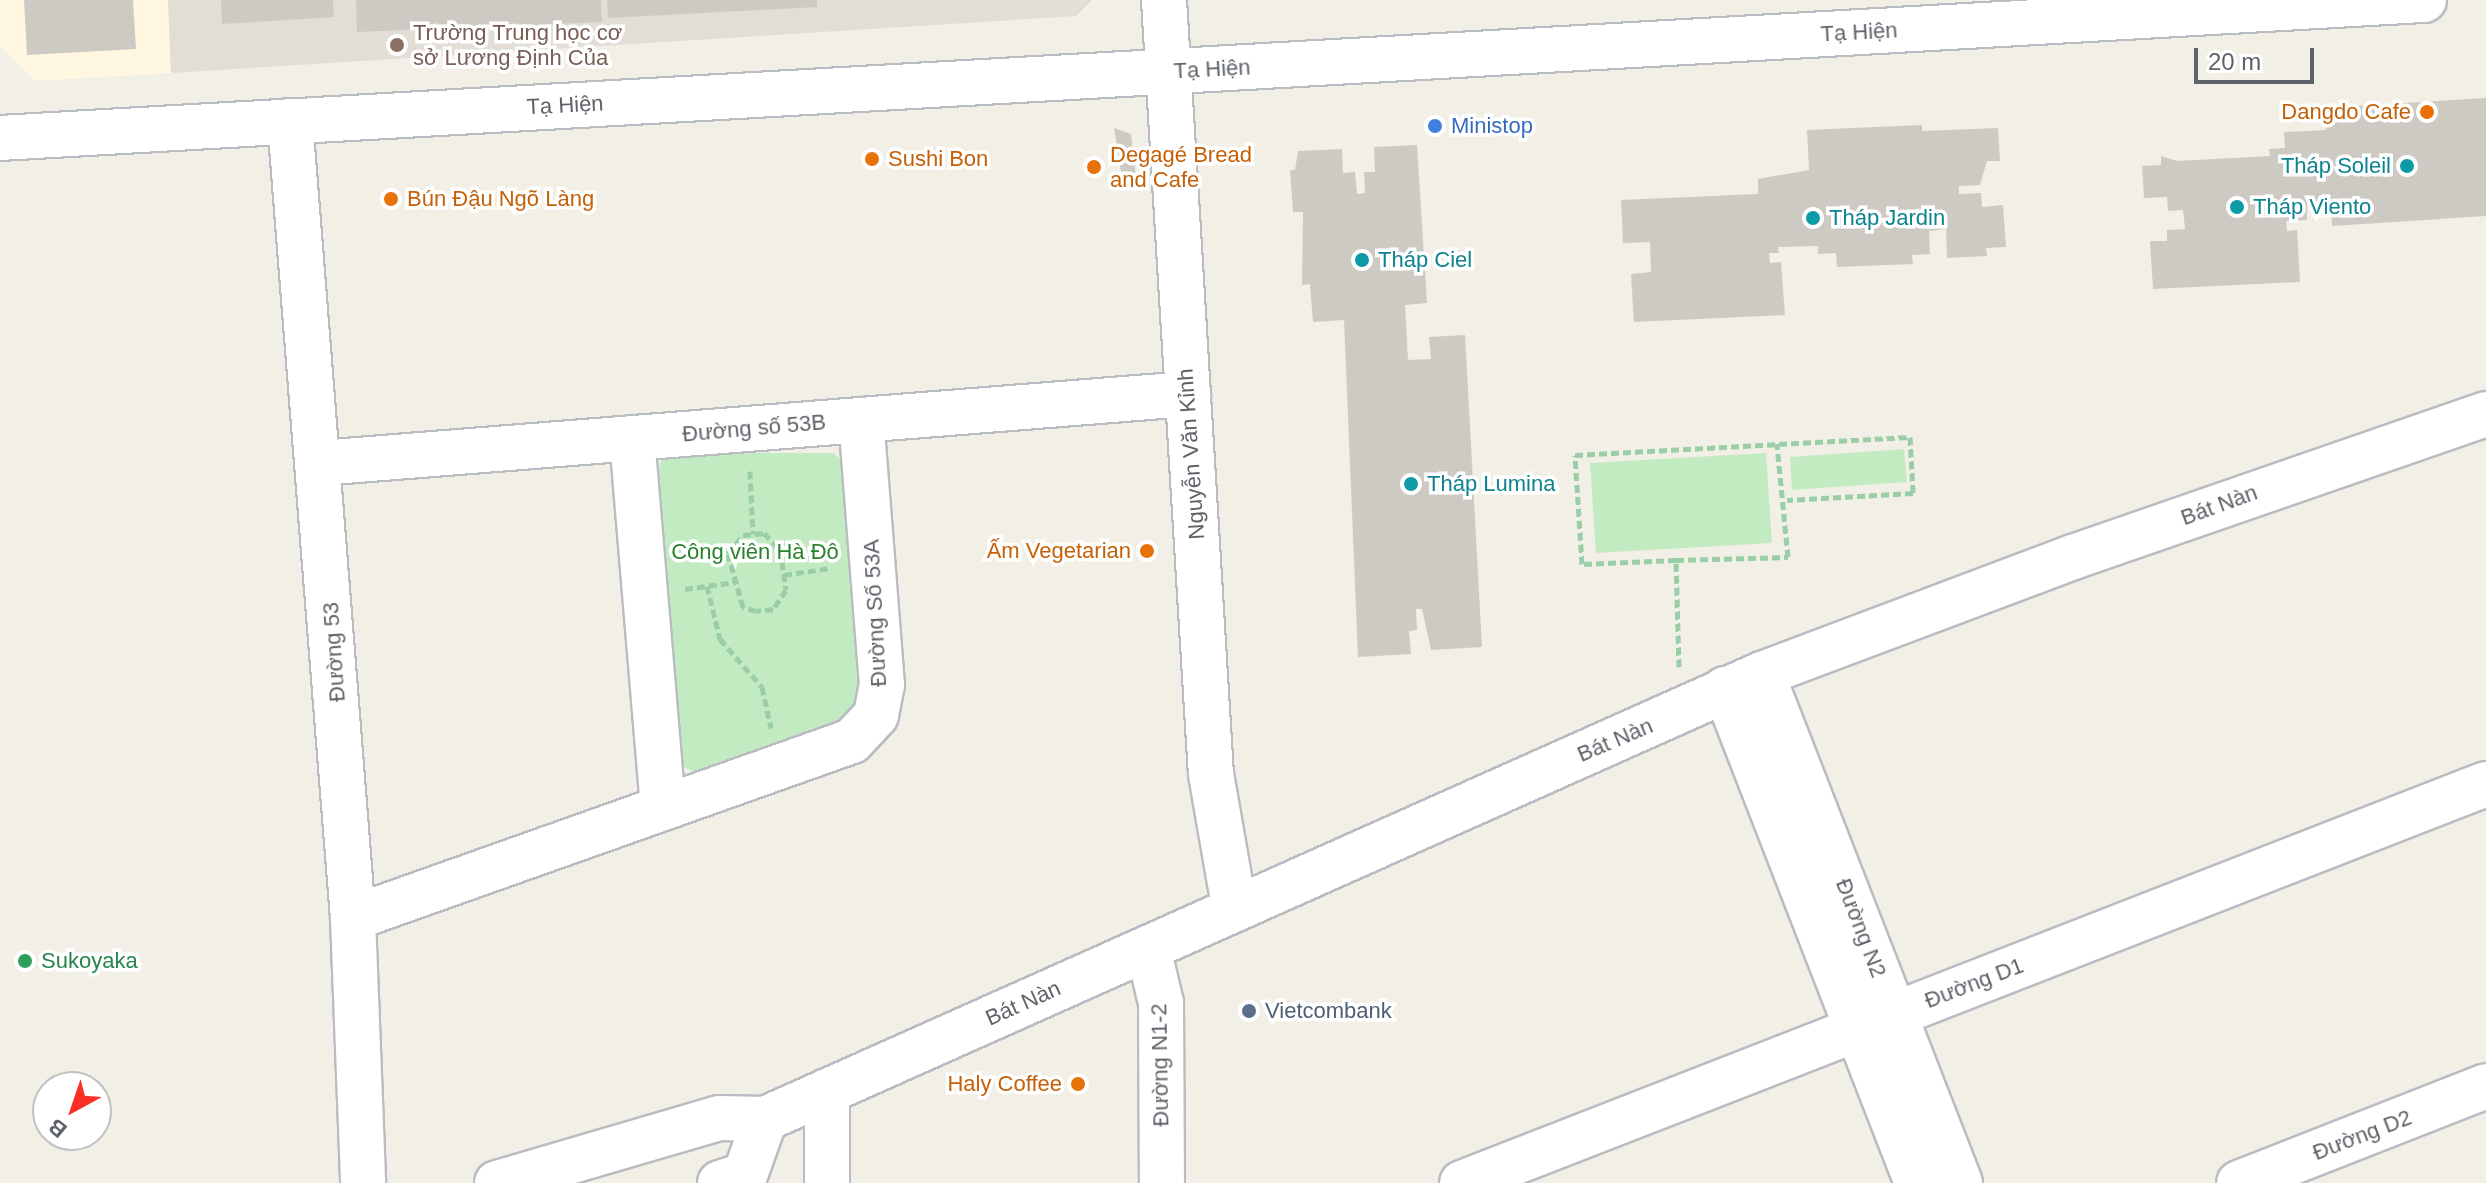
<!DOCTYPE html>
<meta charset="utf-8">
<style>
body{margin:0}
#map{position:relative;width:2486px;height:1183px;overflow:hidden;background:#f2efe7;font-family:Helvetica,sans-serif}
div>[style]{position:absolute}
.commercial>*{inset:0;background:#fff7df}
.education>*{inset:0;background:#e2ded6}
.green>*{inset:0;background:#c3ebc2}
.building>*{inset:0;background:#cdcac4}
.path>*{height:5px;margin-top:-2.5px;transform-origin:0;background:repeating-linear-gradient(90deg,#99cea7 0 8px,transparent 0 12px)}
.roads{filter:drop-shadow(2px 0 #b9bdc2) drop-shadow(-2px 0 #b9bdc2) drop-shadow(0 2px #b9bdc2) drop-shadow(0 -2px #b9bdc2)}
.street>*{height:44px;margin:-22px;padding:0 22px;transform-origin:22px;border-radius:22px;background:#fff}
.secondary>*{height:44px;margin:-22px;padding:0 22px;transform-origin:22px;border-radius:22px;background:#fff}
.dots>*{width:22px;height:22px;translate:-50% -50%;box-sizing:border-box;border:4px solid #fff;border-radius:50%}
span{translate:-50% -50%;white-space:nowrap;text-align:center;line-height:1.15;-webkit-text-stroke:7px #fff;paint-order:stroke}
.education-label{font-size:22px;color:#785e54}
.left{translate:0 -50%;text-align:left}
.street-label{font-size:22px;color:#5e6369}
.food-label{font-size:22px;color:#c56008}
.right{translate:-100% -50%;text-align:right}
.shop-label{font-size:22px;color:#366cbe}
.culture-label{font-size:22px;color:#0d838f}
.park-label{font-size:22px;color:#2b822d}
.leisure-label{font-size:22px;color:#27864d}
.service-label{font-size:22px;color:#4e5e75}
.north{position:absolute;left:32px;top:1071px;width:80px;height:80px;box-sizing:border-box;background:#fff;border:2px solid #bfc1c3;border-radius:50%;rotate:220deg;font-size:22px;font-weight:700;line-height:32px;text-align:center;color:#5e6369}
.north::after{content:'';display:block;margin:auto;width:28px;height:36px;background:#fb2f24;clip-path:polygon(50% 0,100% 100%,50% 72%,0 100%)}
.scale{position:absolute;left:2194px;top:48px;width:120px;height:36px;box-sizing:border-box;border:4px solid #5e6369;border-top:0;padding-left:10px;font-size:24px;line-height:28px;white-space:nowrap;color:#5e6369;-webkit-text-stroke:6px #fff;paint-order:stroke}
</style>
<div id="map">
<div class="commercial">
<i style="clip-path:polygon(0 0,168px 0,171px 73px,36px 81px,0 47px)"></i>
</div>
<div class="education">
<i style="clip-path:polygon(168px 0,1092px 0,1076px 16px,171px 73px)"></i>
</div>
<div class="green">
<i style="clip-path:polygon(1904px 449px,1907px 482px,1792px 490px,1790px 457px)"></i>
<i style="clip-path:polygon(684px 453px,833px 453px,849px 465px,858px 708px,846px 727px,699px 775px,679px 764px,655px 479px,661px 461px)"></i>
<i style="clip-path:polygon(1766px 453px,1772px 543px,1596px 553px,1590px 463px)"></i>
</div>
<div class="building">
<i style="clip-path:polygon(24px 0,133px 0,136px 49px,27px 55px)"></i>
<i style="clip-path:polygon(221px 0,333px 0,334px 17px,222px 24px)"></i>
<i style="clip-path:polygon(356px 0,601px 0,602px 22px,357px 32px)"></i>
<i style="clip-path:polygon(607px 0,817px 0,817px 7px,608px 18px)"></i>
<i style="clip-path:polygon(2486px 98px,2486px 216px,2332px 226px,2331px 203px,2307px 204px,2307px 220px,2286px 221px,2287px 231px,2297px 230px,2300px 282px,2153px 289px,2150px 241px,2167px 241px,2167px 230px,2185px 229px,2183px 210px,2168px 211px,2167px 197px,2144px 198px,2142px 166px,2161px 165px,2161px 156px,2177px 161px,2270px 156px,2269px 149px,2285px 148px,2284px 132px,2326px 130px,2324px 108px)"></i>
<i style="clip-path:polygon(1922px 125px,1922px 131px,1998px 128px,2000px 161px,1987px 161px,1980px 185px,1959px 186px,1959px 194px,1981px 193px,1982px 207px,2003px 205px,2006px 247px,1986px 248px,1987px 256px,1947px 258px,1946px 229px,1929px 231px,1930px 254px,1912px 255px,1913px 264px,1837px 267px,1836px 253px,1818px 254px,1818px 246px,1778px 247px,1779px 253px,1769px 253px,1770px 263px,1781px 262px,1785px 315px,1634px 322px,1631px 274px,1651px 272px,1650px 242px,1623px 243px,1621px 200px,1758px 194px,1758px 179px,1809px 170px,1807px 130px)"></i>
<i style="clip-path:polygon(1114px 128px,1131px 134px,1136px 178px,1122px 178px)"></i>
<i style="clip-path:polygon(1417px 145px,1427px 303px,1405px 305px,1408px 360px,1431px 359px,1429px 337px,1465px 335px,1482px 647px,1431px 650px,1422px 609px,1416px 609px,1417px 630px,1409px 631px,1411px 654px,1358px 657px,1344px 320px,1313px 322px,1310px 284px,1302px 285px,1303px 212px,1293px 212px,1290px 170px,1295px 170px,1298px 151px,1342px 149px,1343px 173px,1355px 172px,1357px 194px,1365px 193px,1364px 172px,1375px 172px,1374px 147px)"></i>
</div>
<div class="path">
<i style="left:750px;top:471px;width:63px;rotate:87.3deg"></i>
<i style="left:764px;top:533px;width:23px;rotate:47deg"></i>
<i style="left:780px;top:550px;width:40px;rotate:81.5deg"></i>
<i style="left:786px;top:590px;width:23px;rotate:124deg"></i>
<i style="left:773px;top:609px;width:17px;rotate:173deg"></i>
<i style="left:756px;top:611px;width:14px;rotate:-163deg"></i>
<i style="left:743px;top:607px;width:55px;rotate:-105.8deg"></i>
<i style="left:728px;top:554px;width:24px;rotate:-52deg"></i>
<i style="left:743px;top:535px;width:21px;rotate:-5deg"></i>
<i style="left:1676px;top:560px;width:94px;rotate:177.6deg"></i>
<i style="left:1582px;top:564px;width:109px;rotate:-93.7deg"></i>
<i style="left:1575px;top:455px;width:335px;rotate:-3.1deg"></i>
<i style="left:1910px;top:437px;width:56px;rotate:86.9deg"></i>
<i style="left:1913px;top:493px;width:126px;rotate:176.8deg"></i>
<i style="left:784px;top:575px;width:47px;rotate:-8.7deg"></i>
<i style="left:707px;top:586px;width:55px;rotate:76.2deg"></i>
<i style="left:720px;top:639px;width:64px;rotate:48.8deg"></i>
<i style="left:762px;top:687px;width:42px;rotate:77.6deg"></i>
<i style="left:685px;top:589px;width:50px;rotate:-8deg"></i>
<i style="left:1679px;top:667px;width:107px;rotate:-91.6deg"></i>
<i style="left:1676px;top:560px;width:112px;rotate:-1.5deg"></i>
<i style="left:1788px;top:557px;width:114px;rotate:-95.6deg"></i>
</div>
<div class="roads">
<div class="street">
<i style="left:1164px;top:0;width:775px;rotate:86.53deg"></i>
<i style="left:1211px;top:774px;width:134px;rotate:80.1deg"></i>
<i style="left:290px;top:121px;width:799px;rotate:85.48deg"></i>
<i style="left:353px;top:918px;width:265px;rotate:87.8deg"></i>
<i style="left:632px;top:438px;width:371px;rotate:85.2deg"></i>
<i style="left:320px;top:463px;width:871px;rotate:-4.55deg"></i>
<i style="left:1762px;top:674px;width:546px;rotate:68.74deg"></i>
<i style="left:1725px;top:689px;width:530px;rotate:68.76deg"></i>
<i style="left:353px;top:918px;width:529px;rotate:-19.53deg"></i>
<i style="left:852px;top:741px;width:35px;rotate:-47deg"></i>
<i style="left:876px;top:715px;width:31px;rotate:-79deg"></i>
<i style="left:882px;top:685px;width:266px;rotate:-94.5deg"></i>
<i style="left:1148px;top:948px;width:57px;rotate:76.7deg"></i>
<i style="left:1161px;top:1003px;width:180px;rotate:89.7deg"></i>
<i style="left:1462px;top:1183px;width:1099px;rotate:-21.29deg"></i>
<i style="left:2239px;top:1183px;width:265px;rotate:-21.4deg"></i>
</div>
<div class="secondary">
<i style="left:0;top:138px;width:2428px;rotate:-3.26deg"></i>
<i style="left:827px;top:1091px;width:92px;rotate:90deg"></i>
<i style="left:497px;top:1183px;width:231px;rotate:-16.3deg"></i>
<i style="left:719px;top:1118px;width:46px;rotate:1.2deg"></i>
<i style="left:765px;top:1119px;width:1092px;rotate:-24.05deg"></i>
<i style="left:1762px;top:674px;width:332px;rotate:-20.6deg"></i>
<i style="left:2073px;top:557px;width:437px;rotate:-19.1deg"></i>
<i style="left:720px;top:1183px;width:26px;rotate:-18deg"></i>
<i style="left:745px;top:1175px;width:59px;rotate:-70.3deg"></i>
</div>
</div>
<div class="dots">
<i style="left:397px;top:45px;background:#8d6e63"></i>
<i style="left:2427px;top:112px;background:#e8710a"></i>
<i style="left:1435px;top:126px;background:#3f7fe0"></i>
<i style="left:872px;top:159px;background:#e8710a"></i>
<i style="left:2407px;top:166px;background:#0f9aa8"></i>
<i style="left:1094px;top:167px;background:#e8710a"></i>
<i style="left:391px;top:199px;background:#e8710a"></i>
<i style="left:2237px;top:207px;background:#0f9aa8"></i>
<i style="left:1813px;top:218px;background:#0f9aa8"></i>
<i style="left:1362px;top:260px;background:#0f9aa8"></i>
<i style="left:1411px;top:484px;background:#0f9aa8"></i>
<i style="left:1147px;top:551px;background:#e8710a"></i>
<i style="left:25px;top:961px;background:#2e9e5b"></i>
<i style="left:1249px;top:1011px;background:#5c6f8a"></i>
<i style="left:1078px;top:1084px;background:#e8710a"></i>
</div>
<div class="education-label">
<span class="left" style="left:413px;top:45px">Trường Trung học cơ<br>sở Lương Định Của</span>
</div>
<div class="street-label">
<span style="left:1859px;top:32px;rotate:-3deg">Tạ Hiện</span>
<span style="left:1212px;top:69px;rotate:-3deg">Tạ Hiện</span>
<span style="left:565px;top:105px;rotate:-3deg">Tạ Hiện</span>
<span style="left:754px;top:428px;rotate:-5deg">Đường số 53B</span>
<span style="left:1191px;top:454px;rotate:-94deg">Nguyễn Văn Kỉnh</span>
<span style="left:2219px;top:505px;rotate:-20deg">Bát Nàn</span>
<span style="left:875px;top:613px;rotate:-93deg">Đường Số 53A</span>
<span style="left:334px;top:652px;rotate:-94deg">Đường 53</span>
<span style="left:1615px;top:740px;rotate:-23deg">Bát Nàn</span>
<span style="left:1861px;top:928px;rotate:69deg">Đường N2</span>
<span style="left:1974px;top:983px;rotate:-21deg">Đường D1</span>
<span style="left:1023px;top:1003px;rotate:-24deg">Bát Nàn</span>
<span style="left:1160px;top:1065px;rotate:-91deg">Đường N1-2</span>
<span style="left:2362px;top:1135px;rotate:-21deg">Đường D2</span>
</div>
<div class="food-label">
<span class="right" style="left:2411px;top:112px">Dangdo Cafe</span>
<span class="left" style="left:1110px;top:167px">Degagé Bread<br>and Cafe</span>
<span class="left" style="left:888px;top:159px">Sushi Bon</span>
<span class="left" style="left:407px;top:199px">Bún Đậu Ngõ Làng</span>
<span class="right" style="left:1131px;top:551px">Ấm Vegetarian</span>
<span class="right" style="left:1062px;top:1084px">Haly Coffee</span>
</div>
<div class="shop-label">
<span class="left" style="left:1451px;top:126px">Ministop</span>
</div>
<div class="culture-label">
<span class="right" style="left:2391px;top:166px">Tháp Soleil</span>
<span class="left" style="left:2253px;top:207px">Tháp Viento</span>
<span class="left" style="left:1829px;top:218px">Tháp Jardin</span>
<span class="left" style="left:1378px;top:260px">Tháp Ciel</span>
<span class="left" style="left:1427px;top:484px">Tháp Lumina</span>
</div>
<div class="park-label">
<span style="left:755px;top:552px">Công viên Hà Đô</span>
</div>
<div class="leisure-label">
<span class="left" style="left:41px;top:961px">Sukoyaka</span>
</div>
<div class="service-label">
<span class="left" style="left:1265px;top:1011px">Vietcombank</span>
</div>
<div class="north">B</div>
<div class="scale">20 m</div>
</div>
